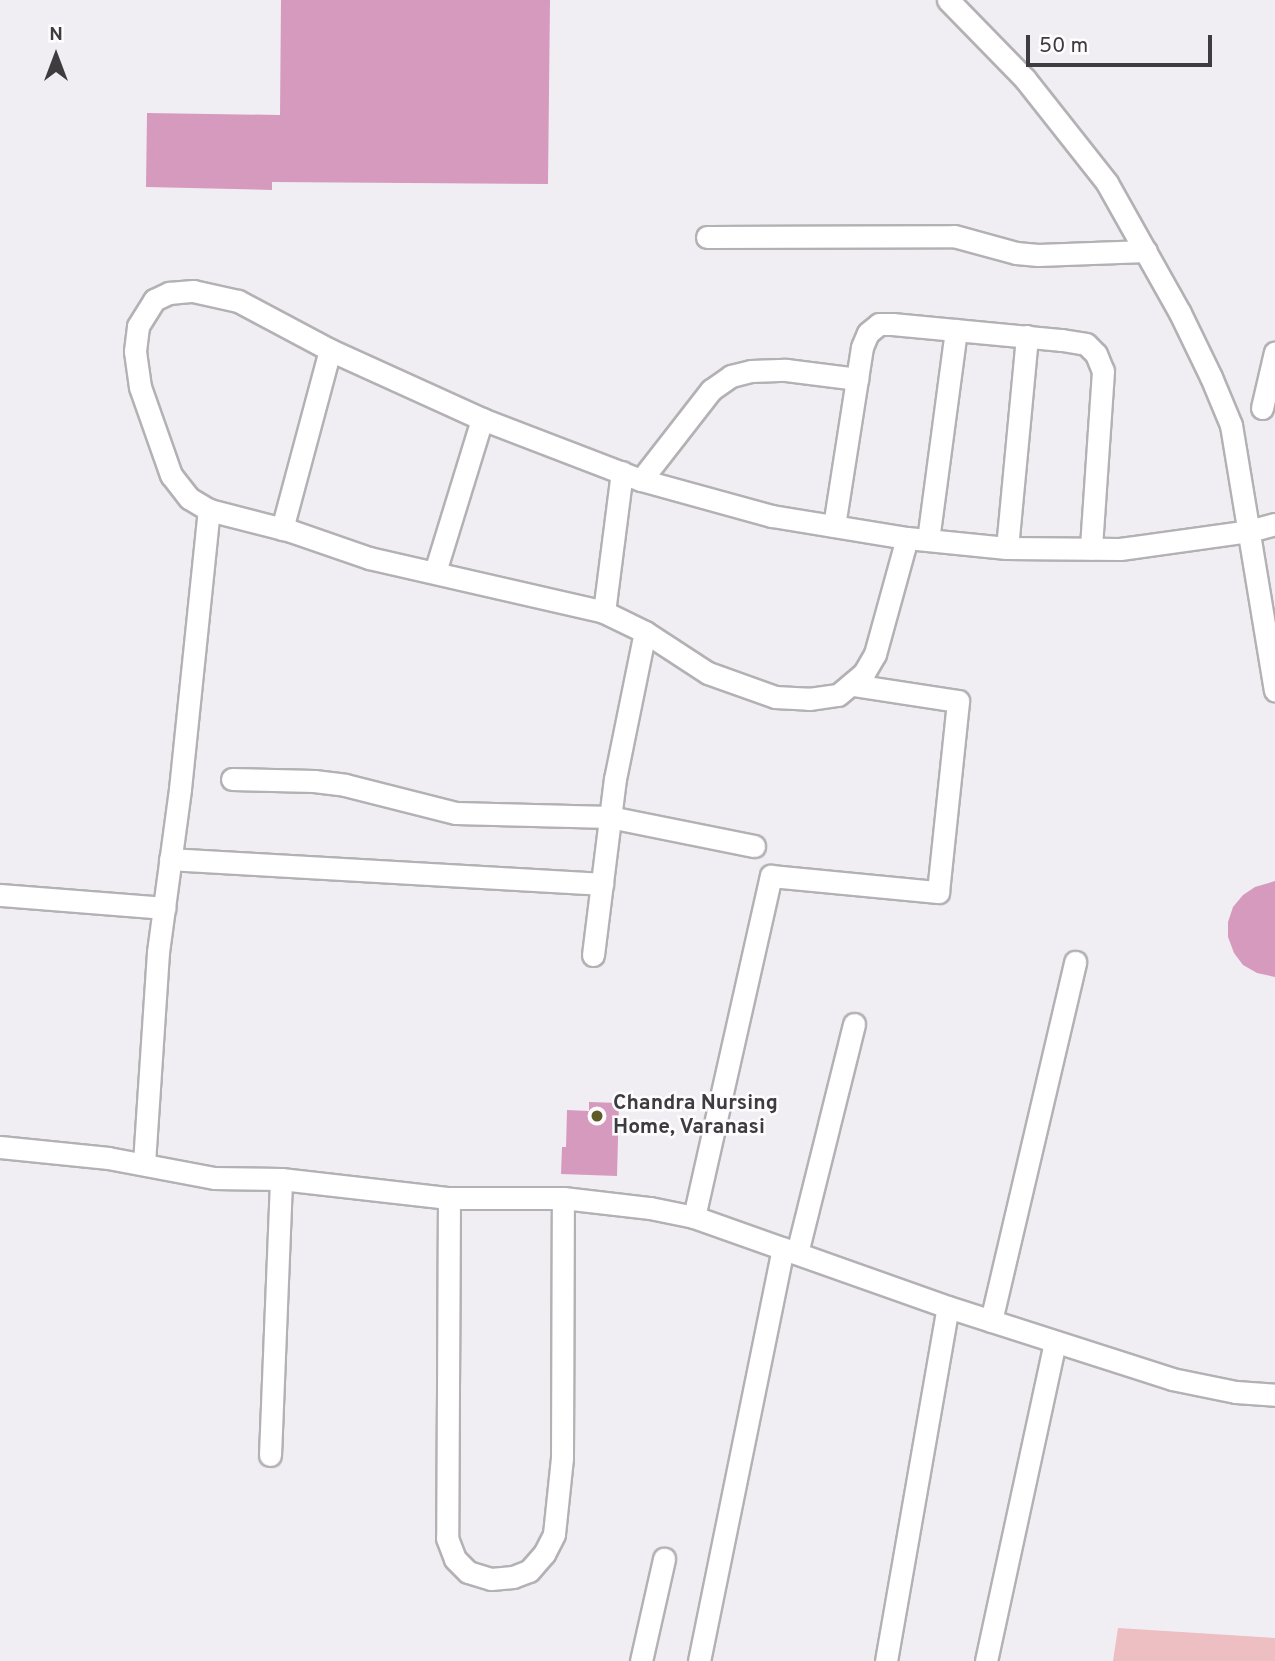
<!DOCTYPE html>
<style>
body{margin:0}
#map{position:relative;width:1275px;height:1661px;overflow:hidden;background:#f1eef3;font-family:Overpass,sans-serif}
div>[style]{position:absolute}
.green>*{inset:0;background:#edbec2}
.building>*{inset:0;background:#d69abe}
.roads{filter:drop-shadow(2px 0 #b4b1b5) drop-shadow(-2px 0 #b4b1b5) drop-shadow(0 2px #b4b1b5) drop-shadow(0 -2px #b4b1b5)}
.street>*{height:21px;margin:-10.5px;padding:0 10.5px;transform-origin:10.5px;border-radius:10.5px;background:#fff}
.dots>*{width:19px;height:19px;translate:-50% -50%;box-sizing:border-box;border:4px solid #fefcff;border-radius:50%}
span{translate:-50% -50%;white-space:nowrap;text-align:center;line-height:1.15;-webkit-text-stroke:5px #fefcff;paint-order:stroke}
.poi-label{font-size:21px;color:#3d3c3e;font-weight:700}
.left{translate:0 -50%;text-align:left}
.north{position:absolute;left:21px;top:21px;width:70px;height:70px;-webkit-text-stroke:5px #fefcff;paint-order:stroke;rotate:0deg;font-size:19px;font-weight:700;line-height:28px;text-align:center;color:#3d3c3e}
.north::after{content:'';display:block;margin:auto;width:24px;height:32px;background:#3d3c3e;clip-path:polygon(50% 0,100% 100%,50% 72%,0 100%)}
.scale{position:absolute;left:1026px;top:35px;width:186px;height:32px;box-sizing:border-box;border:4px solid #3d3c3e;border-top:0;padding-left:9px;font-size:21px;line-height:24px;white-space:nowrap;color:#3d3c3e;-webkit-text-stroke:5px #fefcff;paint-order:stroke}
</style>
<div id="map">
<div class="green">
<i style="clip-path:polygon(1118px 1628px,1275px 1638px,1275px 1661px,1113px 1661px)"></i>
</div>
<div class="building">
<i style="clip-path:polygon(281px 0,550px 0,548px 184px,272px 182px,272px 190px,146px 187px,147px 113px,280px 115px)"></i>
<i style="clip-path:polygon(1275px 881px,1275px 977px,1257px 973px,1243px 965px,1234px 953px,1228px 937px,1228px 922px,1233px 907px,1243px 895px,1255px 887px)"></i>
<i style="clip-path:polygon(589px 1102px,619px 1103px,617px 1176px,561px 1174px,562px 1147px,566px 1147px,567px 1110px,589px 1111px)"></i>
</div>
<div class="roads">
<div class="street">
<i style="left:948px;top:0;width:110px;rotate:45.7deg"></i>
<i style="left:1025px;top:79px;width:132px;rotate:51.7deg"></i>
<i style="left:1107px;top:183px;width:149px;rotate:60.7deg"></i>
<i style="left:1180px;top:313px;width:71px;rotate:64.2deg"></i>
<i style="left:1211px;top:377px;width:52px;rotate:67.4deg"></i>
<i style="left:1231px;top:425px;width:269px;rotate:80.6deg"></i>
<i style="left:707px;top:237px;width:247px;rotate:-0.2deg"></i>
<i style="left:954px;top:236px;width:64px;rotate:15.3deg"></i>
<i style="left:1016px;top:253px;width:22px;rotate:5deg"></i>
<i style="left:1038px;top:255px;width:108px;rotate:-2.1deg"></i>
<i style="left:1262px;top:408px;width:57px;rotate:-76.9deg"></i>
<i style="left:641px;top:480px;width:114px;rotate:-52.1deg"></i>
<i style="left:711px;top:390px;width:24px;rotate:-35deg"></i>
<i style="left:731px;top:376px;width:21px;rotate:-14deg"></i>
<i style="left:751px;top:371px;width:35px;rotate:-2deg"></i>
<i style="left:786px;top:370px;width:72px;rotate:7.2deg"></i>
<i style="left:209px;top:510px;width:85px;rotate:14.4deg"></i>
<i style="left:291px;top:531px;width:83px;rotate:19.1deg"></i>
<i style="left:369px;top:558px;width:241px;rotate:12.9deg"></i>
<i style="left:604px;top:612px;width:46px;rotate:26deg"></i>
<i style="left:645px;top:632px;width:75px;rotate:33.1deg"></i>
<i style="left:708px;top:673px;width:71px;rotate:19.7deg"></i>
<i style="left:775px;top:697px;width:34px;rotate:3deg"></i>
<i style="left:809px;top:699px;width:29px;rotate:-8deg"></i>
<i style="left:838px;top:695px;width:34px;rotate:-40deg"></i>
<i style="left:864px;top:673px;width:22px;rotate:-60deg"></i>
<i style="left:875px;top:654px;width:120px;rotate:-74.6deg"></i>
<i style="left:834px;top:526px;width:181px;rotate:-81.1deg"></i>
<i style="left:862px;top:347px;width:15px;rotate:-67deg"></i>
<i style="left:868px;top:333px;width:14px;rotate:-39deg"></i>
<i style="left:879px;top:324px;width:13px"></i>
<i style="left:892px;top:324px;width:171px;rotate:5.4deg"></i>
<i style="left:1062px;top:340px;width:24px;rotate:9deg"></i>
<i style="left:1086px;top:344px;width:14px;rotate:45deg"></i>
<i style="left:1096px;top:354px;width:18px;rotate:68deg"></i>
<i style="left:1103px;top:371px;width:178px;rotate:93.9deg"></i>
<i style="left:282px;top:529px;width:185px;rotate:-75deg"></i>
<i style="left:928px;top:540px;width:212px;rotate:-82.4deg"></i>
<i style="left:1007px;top:548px;width:213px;rotate:-84.6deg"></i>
<i style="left:435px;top:572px;width:160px;rotate:-72.9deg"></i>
<i style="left:604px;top:612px;width:141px;rotate:-82.7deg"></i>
<i style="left:232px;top:779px;width:82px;rotate:1.4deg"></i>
<i style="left:314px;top:781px;width:31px;rotate:7deg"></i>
<i style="left:345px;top:785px;width:114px;rotate:14.2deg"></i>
<i style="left:456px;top:813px;width:154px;rotate:1.5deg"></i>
<i style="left:610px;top:817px;width:147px;rotate:11.4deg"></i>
<i style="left:170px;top:859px;width:433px;rotate:3.3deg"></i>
<i style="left:0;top:895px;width:165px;rotate:4.5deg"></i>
<i style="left:593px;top:955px;width:177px;rotate:-82.9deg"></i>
<i style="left:615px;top:779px;width:150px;rotate:-78.5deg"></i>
<i style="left:0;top:1147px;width:109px;rotate:5.8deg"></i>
<i style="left:108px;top:1158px;width:108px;rotate:10.7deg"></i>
<i style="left:214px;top:1178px;width:67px;rotate:0.9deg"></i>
<i style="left:281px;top:1179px;width:169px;rotate:6.5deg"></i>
<i style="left:449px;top:1198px;width:114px"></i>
<i style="left:563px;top:1198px;width:88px;rotate:6.6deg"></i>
<i style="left:650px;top:1208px;width:45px;rotate:11.6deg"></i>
<i style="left:694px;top:1217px;width:269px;rotate:19.5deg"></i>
<i style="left:948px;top:1307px;width:235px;rotate:17.8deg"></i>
<i style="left:1172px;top:1379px;width:65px;rotate:11.5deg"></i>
<i style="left:1236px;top:1392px;width:39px;rotate:4deg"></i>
<i style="left:144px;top:1163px;width:211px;rotate:-86.2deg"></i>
<i style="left:158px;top:952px;width:164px;rotate:-82.3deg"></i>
<i style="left:180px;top:789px;width:281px;rotate:-84.1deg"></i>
<i style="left:209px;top:510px;width:23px;rotate:-149deg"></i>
<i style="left:189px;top:498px;width:29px;rotate:-128deg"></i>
<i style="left:171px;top:475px;width:93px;rotate:-109.4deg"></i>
<i style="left:140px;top:387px;width:36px;rotate:-98deg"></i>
<i style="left:135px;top:351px;width:25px;rotate:-83deg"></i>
<i style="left:138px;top:326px;width:31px;rotate:-58deg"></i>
<i style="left:154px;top:300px;width:17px;rotate:-25deg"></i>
<i style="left:169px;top:293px;width:24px;rotate:-5deg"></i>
<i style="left:193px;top:291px;width:46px;rotate:12.5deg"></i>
<i style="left:238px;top:301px;width:104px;rotate:28deg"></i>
<i style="left:330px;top:350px;width:167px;rotate:24.4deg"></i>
<i style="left:482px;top:419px;width:170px;rotate:21deg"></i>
<i style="left:641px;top:480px;width:136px;rotate:15.4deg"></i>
<i style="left:772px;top:516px;width:137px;rotate:9.3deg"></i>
<i style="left:907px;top:538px;width:100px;rotate:5.7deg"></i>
<i style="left:1007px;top:548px;width:113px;rotate:0.5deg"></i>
<i style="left:1120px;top:549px;width:130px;rotate:-7.9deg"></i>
<i style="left:1249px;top:531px;width:27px;rotate:-15deg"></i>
<i style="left:449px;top:1198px;width:340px;rotate:90.3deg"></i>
<i style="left:447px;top:1538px;width:22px;rotate:69deg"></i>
<i style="left:455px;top:1559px;width:18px;rotate:45deg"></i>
<i style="left:468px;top:1572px;width:24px;rotate:17deg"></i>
<i style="left:491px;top:1579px;width:22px;rotate:-5deg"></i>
<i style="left:513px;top:1577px;width:17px;rotate:-21deg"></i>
<i style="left:529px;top:1571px;width:23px;rotate:-49deg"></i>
<i style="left:544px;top:1554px;width:22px;rotate:-63deg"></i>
<i style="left:554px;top:1534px;width:76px;rotate:-84deg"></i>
<i style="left:562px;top:1458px;width:260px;rotate:-89.8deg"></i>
<i style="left:694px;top:1217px;width:350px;rotate:-77.3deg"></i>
<i style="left:771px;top:876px;width:168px;rotate:5.5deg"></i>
<i style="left:938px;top:892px;width:192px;rotate:-84deg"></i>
<i style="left:958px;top:701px;width:106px;rotate:-171.3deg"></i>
<i style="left:797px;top:1253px;width:236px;rotate:-76deg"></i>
<i style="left:991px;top:1321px;width:369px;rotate:-76.8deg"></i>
<i style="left:270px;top:1455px;width:276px;rotate:-87.7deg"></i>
<i style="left:641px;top:1661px;width:105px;rotate:-77.3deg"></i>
<i style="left:699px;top:1661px;width:421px;rotate:-78.5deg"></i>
<i style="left:886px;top:1661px;width:359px;rotate:-80.1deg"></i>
<i style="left:986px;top:1661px;width:326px;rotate:-77.8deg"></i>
</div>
</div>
<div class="dots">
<i style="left:597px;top:1116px;background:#605a26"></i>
</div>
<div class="poi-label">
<span class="left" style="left:613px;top:1116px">Chandra Nursing<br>Home, Varanasi</span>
</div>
<div class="north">N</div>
<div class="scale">50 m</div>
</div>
